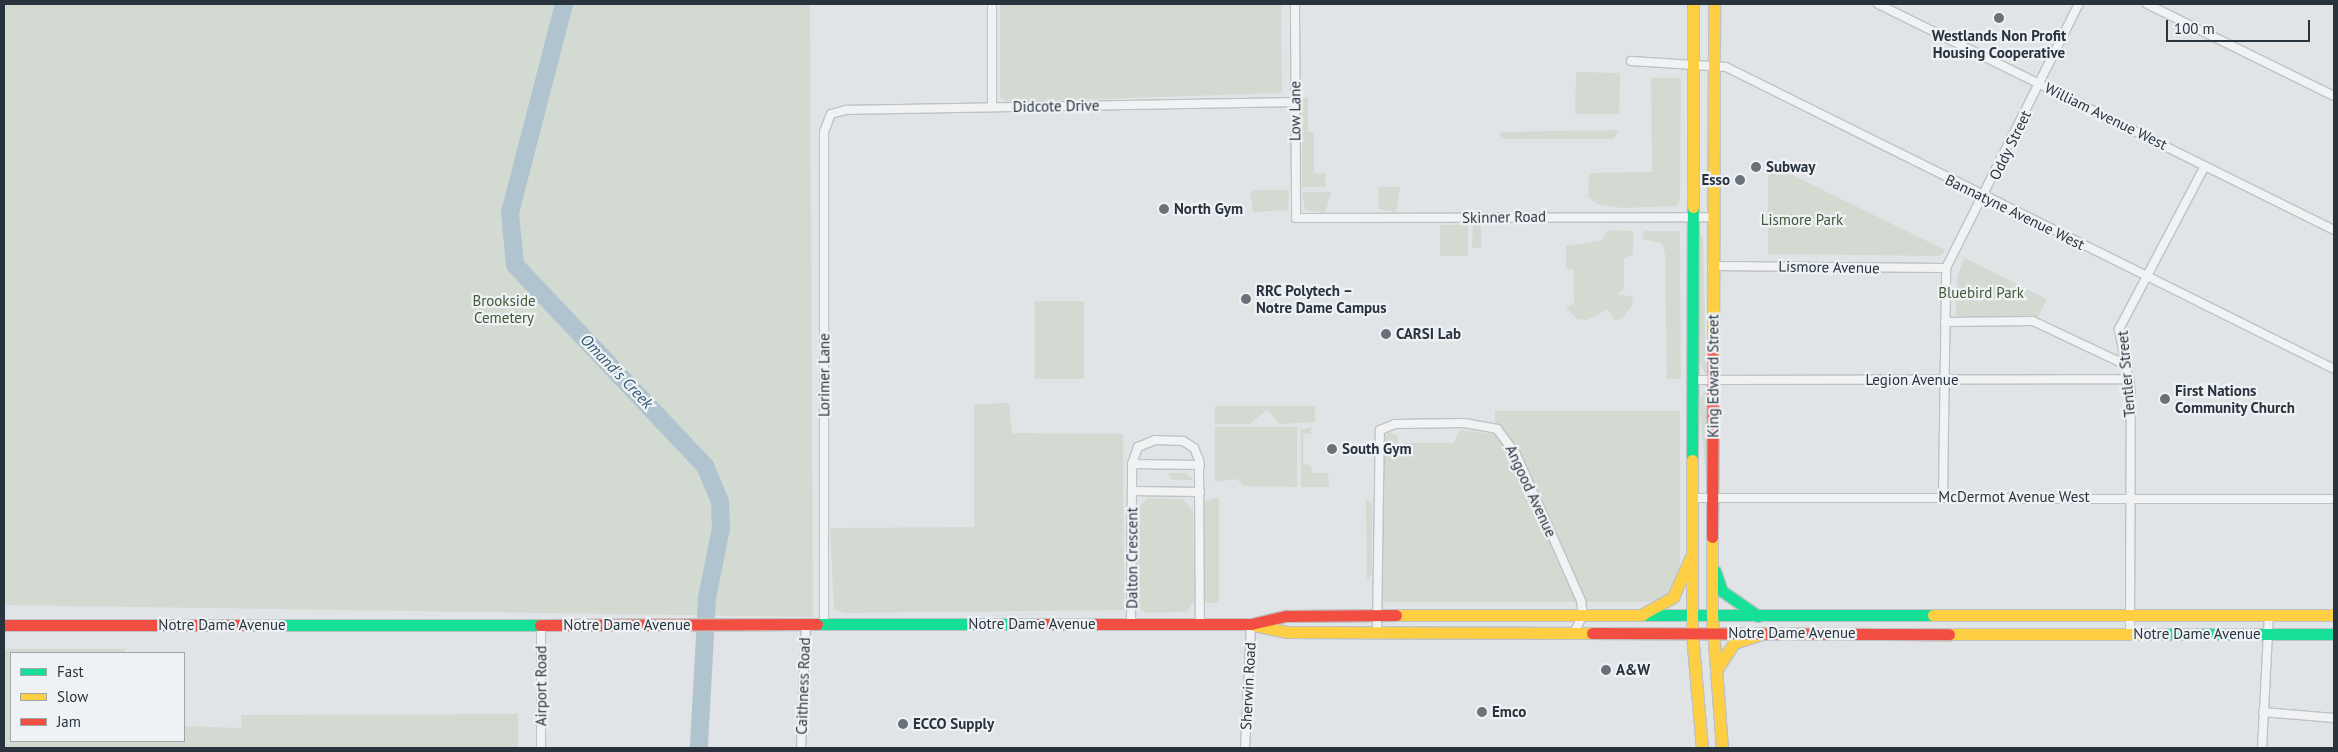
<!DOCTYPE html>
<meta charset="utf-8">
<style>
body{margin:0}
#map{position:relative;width:2338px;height:752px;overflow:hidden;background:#e1e4e6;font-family:"PT Sans",sans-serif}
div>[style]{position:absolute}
.green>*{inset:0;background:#d3dad1}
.river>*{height:18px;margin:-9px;padding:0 9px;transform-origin:9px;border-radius:9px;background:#b0c4d0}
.roads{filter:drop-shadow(1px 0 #bfc2c4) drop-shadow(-1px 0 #bfc2c4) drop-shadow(0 1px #bfc2c4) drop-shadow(0 -1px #bfc2c4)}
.street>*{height:8px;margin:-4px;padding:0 4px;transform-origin:4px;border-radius:4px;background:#f0f2f3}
.fast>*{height:11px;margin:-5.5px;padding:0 5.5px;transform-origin:5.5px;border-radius:5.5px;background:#16e098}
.slow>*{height:11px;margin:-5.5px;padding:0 5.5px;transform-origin:5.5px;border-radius:5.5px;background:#ffcf43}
.jam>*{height:11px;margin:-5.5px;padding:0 5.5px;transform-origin:5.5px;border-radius:5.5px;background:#f24e42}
.dots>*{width:14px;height:14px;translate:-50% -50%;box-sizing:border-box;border:2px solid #eef2f5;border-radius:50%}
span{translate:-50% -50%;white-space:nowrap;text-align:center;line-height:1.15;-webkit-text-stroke:4.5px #eef2f5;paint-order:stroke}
.poi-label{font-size:15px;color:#29333e;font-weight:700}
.left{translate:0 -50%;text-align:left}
.right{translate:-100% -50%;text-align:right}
.street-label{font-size:15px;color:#29333e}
.park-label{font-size:15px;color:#415936}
.water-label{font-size:16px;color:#345771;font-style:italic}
.frame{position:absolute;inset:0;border:5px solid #29333e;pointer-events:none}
.legend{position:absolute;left:10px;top:652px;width:175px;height:90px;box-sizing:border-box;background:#eef2f5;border:1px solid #9fa6ac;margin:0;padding:6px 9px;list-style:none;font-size:15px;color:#29333e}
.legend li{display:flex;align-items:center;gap:10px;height:25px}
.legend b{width:25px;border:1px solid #9fa6ac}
.scale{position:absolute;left:2166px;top:20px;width:144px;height:22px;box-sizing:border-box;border:2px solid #29333e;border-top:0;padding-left:6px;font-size:15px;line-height:18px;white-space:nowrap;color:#29333e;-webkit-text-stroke:4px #eef2f5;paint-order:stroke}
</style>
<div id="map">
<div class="green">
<i style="clip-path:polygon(4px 4px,810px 4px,813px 617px,4px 605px)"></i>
<i style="clip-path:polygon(1000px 4px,1281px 4px,1282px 93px,1007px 102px,1000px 97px)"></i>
<i style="clip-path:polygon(1576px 72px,1620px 73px,1619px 114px,1575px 114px)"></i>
<i style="clip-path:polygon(1651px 78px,1681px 78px,1680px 200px,1677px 206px,1622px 208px,1597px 204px,1588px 197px,1589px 173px,1652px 172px)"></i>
<i style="clip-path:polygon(1302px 98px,1308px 98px,1308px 132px,1314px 132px,1314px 173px,1325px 173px,1325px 187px,1302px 187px)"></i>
<i style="clip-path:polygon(1619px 130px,1614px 139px,1501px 139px,1500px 132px)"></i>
<i style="clip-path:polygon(1768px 163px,1945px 250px,1941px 256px,1768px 254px)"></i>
<i style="clip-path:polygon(1378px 187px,1400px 187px,1396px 212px,1379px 209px)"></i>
<i style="clip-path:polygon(1255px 190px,1289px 190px,1288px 210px,1253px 212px,1250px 193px)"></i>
<i style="clip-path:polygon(1302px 192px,1331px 192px,1325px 213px,1305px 210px)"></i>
<i style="clip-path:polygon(1440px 225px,1468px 225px,1468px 256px,1440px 256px)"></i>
<i style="clip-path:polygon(1473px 225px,1481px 225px,1481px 248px,1472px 248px)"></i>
<i style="clip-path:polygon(1608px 230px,1633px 231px,1633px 254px,1624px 259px,1624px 288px,1617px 294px,1633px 297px,1632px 305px,1622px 319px,1614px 320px,1608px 309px,1587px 320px,1576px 319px,1566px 307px,1574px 304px,1573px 269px,1566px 269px,1566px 246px,1602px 240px)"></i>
<i style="clip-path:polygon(1644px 231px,1680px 231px,1681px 379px,1667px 379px,1665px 253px,1662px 243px,1642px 239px)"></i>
<i style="clip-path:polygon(1699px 231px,1703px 237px,1706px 375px,1699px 361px)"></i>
<i style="clip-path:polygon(1965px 258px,2047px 299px,2038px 317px,1956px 318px,1957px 276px)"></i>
<i style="clip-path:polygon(1035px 301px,1084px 301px,1084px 379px,1035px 379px)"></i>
<i style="clip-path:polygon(1706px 388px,1707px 389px,1707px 487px,1699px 401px)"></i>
<i style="clip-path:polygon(1009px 403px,1012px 433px,1123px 434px,1124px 610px,844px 613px,834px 609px,830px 528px,974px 527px,974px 404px)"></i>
<i style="clip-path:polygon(1215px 406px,1315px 406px,1315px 422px,1280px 424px,1267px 410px,1250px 424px,1215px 424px)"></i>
<i style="clip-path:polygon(1495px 411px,1680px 411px,1680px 593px,1671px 602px,1383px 602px,1383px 438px,1390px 432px,1398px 436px,1398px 443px,1454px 443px,1459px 430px,1495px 434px)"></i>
<i style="clip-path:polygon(1215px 427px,1297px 427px,1297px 487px,1243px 486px,1237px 479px,1215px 482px)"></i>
<i style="clip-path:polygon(1311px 427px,1311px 434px,1303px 434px,1303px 464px,1311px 465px,1312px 473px,1328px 473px,1329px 487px,1301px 487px,1301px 430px)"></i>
<i style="clip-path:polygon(1167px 473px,1186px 473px,1194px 480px,1172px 480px)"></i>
<i style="clip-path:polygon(1219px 497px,1219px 603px,1205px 603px,1205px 501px)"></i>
<i style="clip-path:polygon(1148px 498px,1182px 499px,1193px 510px,1194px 601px,1187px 612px,1147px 613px,1138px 608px,1137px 509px)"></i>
<i style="clip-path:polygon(1366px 498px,1372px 504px,1372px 574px,1367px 580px)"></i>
<i style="clip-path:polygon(4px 649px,125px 649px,125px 653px,11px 653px,11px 741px,184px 741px,184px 726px,241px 728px,241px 715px,518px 714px,518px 748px,4px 748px)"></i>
</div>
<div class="river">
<i style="left:564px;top:4px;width:216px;rotate:104.5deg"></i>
<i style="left:510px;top:213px;width:52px;rotate:84.5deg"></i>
<i style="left:515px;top:265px;width:277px;rotate:46.6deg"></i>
<i style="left:705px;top:466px;width:39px;rotate:67deg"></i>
<i style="left:720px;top:502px;width:26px;rotate:88deg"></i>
<i style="left:721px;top:528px;width:71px;rotate:101.3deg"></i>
<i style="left:707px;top:598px;width:150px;rotate:93.1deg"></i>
</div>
<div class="roads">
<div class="street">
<i style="left:992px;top:4px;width:103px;rotate:90deg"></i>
<i style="left:1295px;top:4px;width:214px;rotate:89.7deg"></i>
<i style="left:1296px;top:218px;width:416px;rotate:-0.1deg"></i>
<i style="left:1878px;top:4px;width:509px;rotate:26.36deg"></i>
<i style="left:2147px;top:4px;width:208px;rotate:26.2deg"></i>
<i style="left:1631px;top:61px;width:95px;rotate:3.6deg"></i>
<i style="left:1726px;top:67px;width:679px;rotate:26.41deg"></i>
<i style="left:1712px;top:266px;width:234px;rotate:0.5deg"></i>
<i style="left:1945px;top:322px;width:88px;rotate:-0.7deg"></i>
<i style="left:2033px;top:321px;width:105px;rotate:25.3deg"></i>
<i style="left:1693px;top:380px;width:437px;rotate:-0.1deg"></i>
<i style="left:1132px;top:464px;width:68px;rotate:0.8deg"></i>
<i style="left:1132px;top:491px;width:68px;rotate:0.8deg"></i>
<i style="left:1943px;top:497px;width:229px;rotate:-89.2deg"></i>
<i style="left:1946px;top:268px;width:296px;rotate:-63.3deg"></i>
<i style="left:1694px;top:498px;width:640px;rotate:0.09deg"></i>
<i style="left:1131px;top:624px;width:160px;rotate:-89.6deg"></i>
<i style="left:1132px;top:464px;width:18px;rotate:-71deg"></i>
<i style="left:1138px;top:447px;width:18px;rotate:-22deg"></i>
<i style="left:1155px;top:440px;width:28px;rotate:2deg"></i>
<i style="left:1183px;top:441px;width:13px;rotate:32deg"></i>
<i style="left:1194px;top:448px;width:13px;rotate:67deg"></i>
<i style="left:1199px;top:460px;width:164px;rotate:89.7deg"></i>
<i style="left:824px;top:625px;width:493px;rotate:-90deg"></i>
<i style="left:824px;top:132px;width:19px;rotate:-69deg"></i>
<i style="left:831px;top:114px;width:16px;rotate:-15deg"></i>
<i style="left:846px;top:110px;width:449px;rotate:-1deg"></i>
<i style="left:1377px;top:633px;width:203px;rotate:-89.2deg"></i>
<i style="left:1380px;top:430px;width:16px;rotate:-22deg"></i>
<i style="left:1395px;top:424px;width:69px;rotate:-0.8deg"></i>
<i style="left:1464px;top:423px;width:34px;rotate:10deg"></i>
<i style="left:1497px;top:429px;width:31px;rotate:53deg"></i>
<i style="left:1516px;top:454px;width:161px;rotate:66.1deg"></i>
<i style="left:1581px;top:601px;width:14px;rotate:82deg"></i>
<i style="left:1583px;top:615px;width:20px;rotate:117deg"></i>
<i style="left:2130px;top:634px;width:243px;rotate:-89.8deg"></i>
<i style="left:2131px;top:391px;width:63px;rotate:-101deg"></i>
<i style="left:2119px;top:329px;width:184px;rotate:-62.2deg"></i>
<i style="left:2263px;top:712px;width:71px;rotate:4.8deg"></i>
<i style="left:541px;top:748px;width:123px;rotate:-90deg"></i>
<i style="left:801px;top:748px;width:123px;rotate:-87.7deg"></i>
<i style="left:1245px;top:748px;width:124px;rotate:-87.2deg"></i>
<i style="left:2262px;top:748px;width:132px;rotate:-87deg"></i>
</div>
<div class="fast">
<i style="left:1692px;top:460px;width:253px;rotate:-89.8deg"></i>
<i style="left:1715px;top:571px;width:21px;rotate:71deg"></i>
<i style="left:1722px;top:591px;width:44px;rotate:34.8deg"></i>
<i style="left:1642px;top:615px;width:291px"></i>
<i style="left:817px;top:624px;width:220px"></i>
<i style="left:247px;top:625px;width:293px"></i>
<i style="left:2137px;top:634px;width:197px"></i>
</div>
<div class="slow">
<i style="left:1693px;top:207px;width:203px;rotate:-90deg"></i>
<i style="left:1713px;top:339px;width:335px;rotate:-89.8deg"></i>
<i style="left:1692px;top:460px;width:174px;rotate:90deg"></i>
<i style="left:1692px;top:634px;width:114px;rotate:85deg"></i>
<i style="left:1712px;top:537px;width:78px;rotate:90deg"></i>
<i style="left:1712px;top:615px;width:133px;rotate:85.7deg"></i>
<i style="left:1396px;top:615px;width:246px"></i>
<i style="left:1641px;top:615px;width:37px;rotate:-29deg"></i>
<i style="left:1673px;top:597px;width:44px;rotate:-65.8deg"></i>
<i style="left:1933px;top:615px;width:401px"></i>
<i style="left:1254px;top:625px;width:34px;rotate:12deg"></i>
<i style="left:1287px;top:632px;width:305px;rotate:0.2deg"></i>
<i style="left:1949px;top:634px;width:188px"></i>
<i style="left:1717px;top:669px;width:31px;rotate:-57deg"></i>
<i style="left:1734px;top:643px;width:32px;rotate:-18deg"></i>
</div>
<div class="jam">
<i style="left:1712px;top:537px;width:198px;rotate:-89.7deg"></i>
<i style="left:1037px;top:624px;width:214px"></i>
<i style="left:1251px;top:624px;width:37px;rotate:-13deg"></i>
<i style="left:1287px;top:616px;width:109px;rotate:-0.5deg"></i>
<i style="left:4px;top:625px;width:243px"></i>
<i style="left:540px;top:625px;width:277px;rotate:-0.2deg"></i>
<i style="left:1592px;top:633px;width:357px;rotate:0.2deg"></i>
</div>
</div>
<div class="dots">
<i style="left:1999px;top:18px;background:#697179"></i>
<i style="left:1756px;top:167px;background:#697179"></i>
<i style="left:1740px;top:180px;background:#697179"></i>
<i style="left:1164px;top:209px;background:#697179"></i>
<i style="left:1246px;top:299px;background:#697179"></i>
<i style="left:1386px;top:334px;background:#697179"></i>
<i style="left:2165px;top:399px;background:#697179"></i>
<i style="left:1332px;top:449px;background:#697179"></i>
<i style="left:1606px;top:670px;background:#697179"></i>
<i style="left:1482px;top:712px;background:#697179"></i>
<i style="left:903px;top:724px;background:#697179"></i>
</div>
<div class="poi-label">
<span style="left:1999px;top:44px">Westlands Non Profit<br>Housing Cooperative</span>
<span class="left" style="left:1766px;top:167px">Subway</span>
<span class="right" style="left:1730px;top:180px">Esso</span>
<span class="left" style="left:1174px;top:209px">North Gym</span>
<span class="left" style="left:1256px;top:299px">RRC Polytech –<br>Notre Dame Campus</span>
<span class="left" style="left:1396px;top:334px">CARSI Lab</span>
<span class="left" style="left:2175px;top:399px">First Nations<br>Community Church</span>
<span class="left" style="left:1342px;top:449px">South Gym</span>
<span class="left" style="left:1616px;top:670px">A&amp;W</span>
<span class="left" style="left:1492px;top:712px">Emco</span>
<span class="left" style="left:913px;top:724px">ECCO Supply</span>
</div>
<div class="street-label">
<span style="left:1056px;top:106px;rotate:-1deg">Didcote Drive</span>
<span style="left:1295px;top:111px;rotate:-90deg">Low Lane</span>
<span style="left:2106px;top:116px;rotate:26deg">William Avenue West</span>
<span style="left:2010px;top:145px;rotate:-64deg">Oddy Street</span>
<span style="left:2015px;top:212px;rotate:26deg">Bannatyne Avenue West</span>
<span style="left:1504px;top:217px;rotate:-1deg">Skinner Road</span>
<span style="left:1829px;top:267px;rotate:1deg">Lismore Avenue</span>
<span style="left:2126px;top:374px;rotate:-95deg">Tentler Street</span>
<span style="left:824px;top:375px;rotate:-90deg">Lorimer Lane</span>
<span style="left:1713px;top:376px;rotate:-90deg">King Edward Street</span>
<span style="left:1912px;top:380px">Legion Avenue</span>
<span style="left:1531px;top:491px;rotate:65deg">Angood Avenue</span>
<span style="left:2014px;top:497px">McDermot Avenue West</span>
<span style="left:1132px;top:558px;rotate:-90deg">Dalton Crescent</span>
<span style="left:1032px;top:624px">Notre Dame Avenue</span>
<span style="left:222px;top:625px">Notre Dame Avenue</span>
<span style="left:627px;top:625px">Notre Dame Avenue</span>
<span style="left:1792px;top:633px">Notre Dame Avenue</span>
<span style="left:2197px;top:634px">Notre Dame Avenue</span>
<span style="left:541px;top:686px;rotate:-90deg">Airport Road</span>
<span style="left:803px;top:686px;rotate:-88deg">Caithness Road</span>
<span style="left:1248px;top:686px;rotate:-87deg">Sherwin Road</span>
</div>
<div class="park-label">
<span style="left:1802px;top:220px">Lismore Park</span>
<span style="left:1981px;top:293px">Bluebird Park</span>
<span style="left:504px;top:309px">Brookside<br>Cemetery</span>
</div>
<div class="water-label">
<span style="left:617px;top:371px;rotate:46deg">Omand's Creek</span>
</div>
<div class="frame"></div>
<ul class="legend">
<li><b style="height:6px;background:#16e098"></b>Fast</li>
<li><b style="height:6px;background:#ffcf43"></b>Slow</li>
<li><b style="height:6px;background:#f24e42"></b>Jam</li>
</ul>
<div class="scale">100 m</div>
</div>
